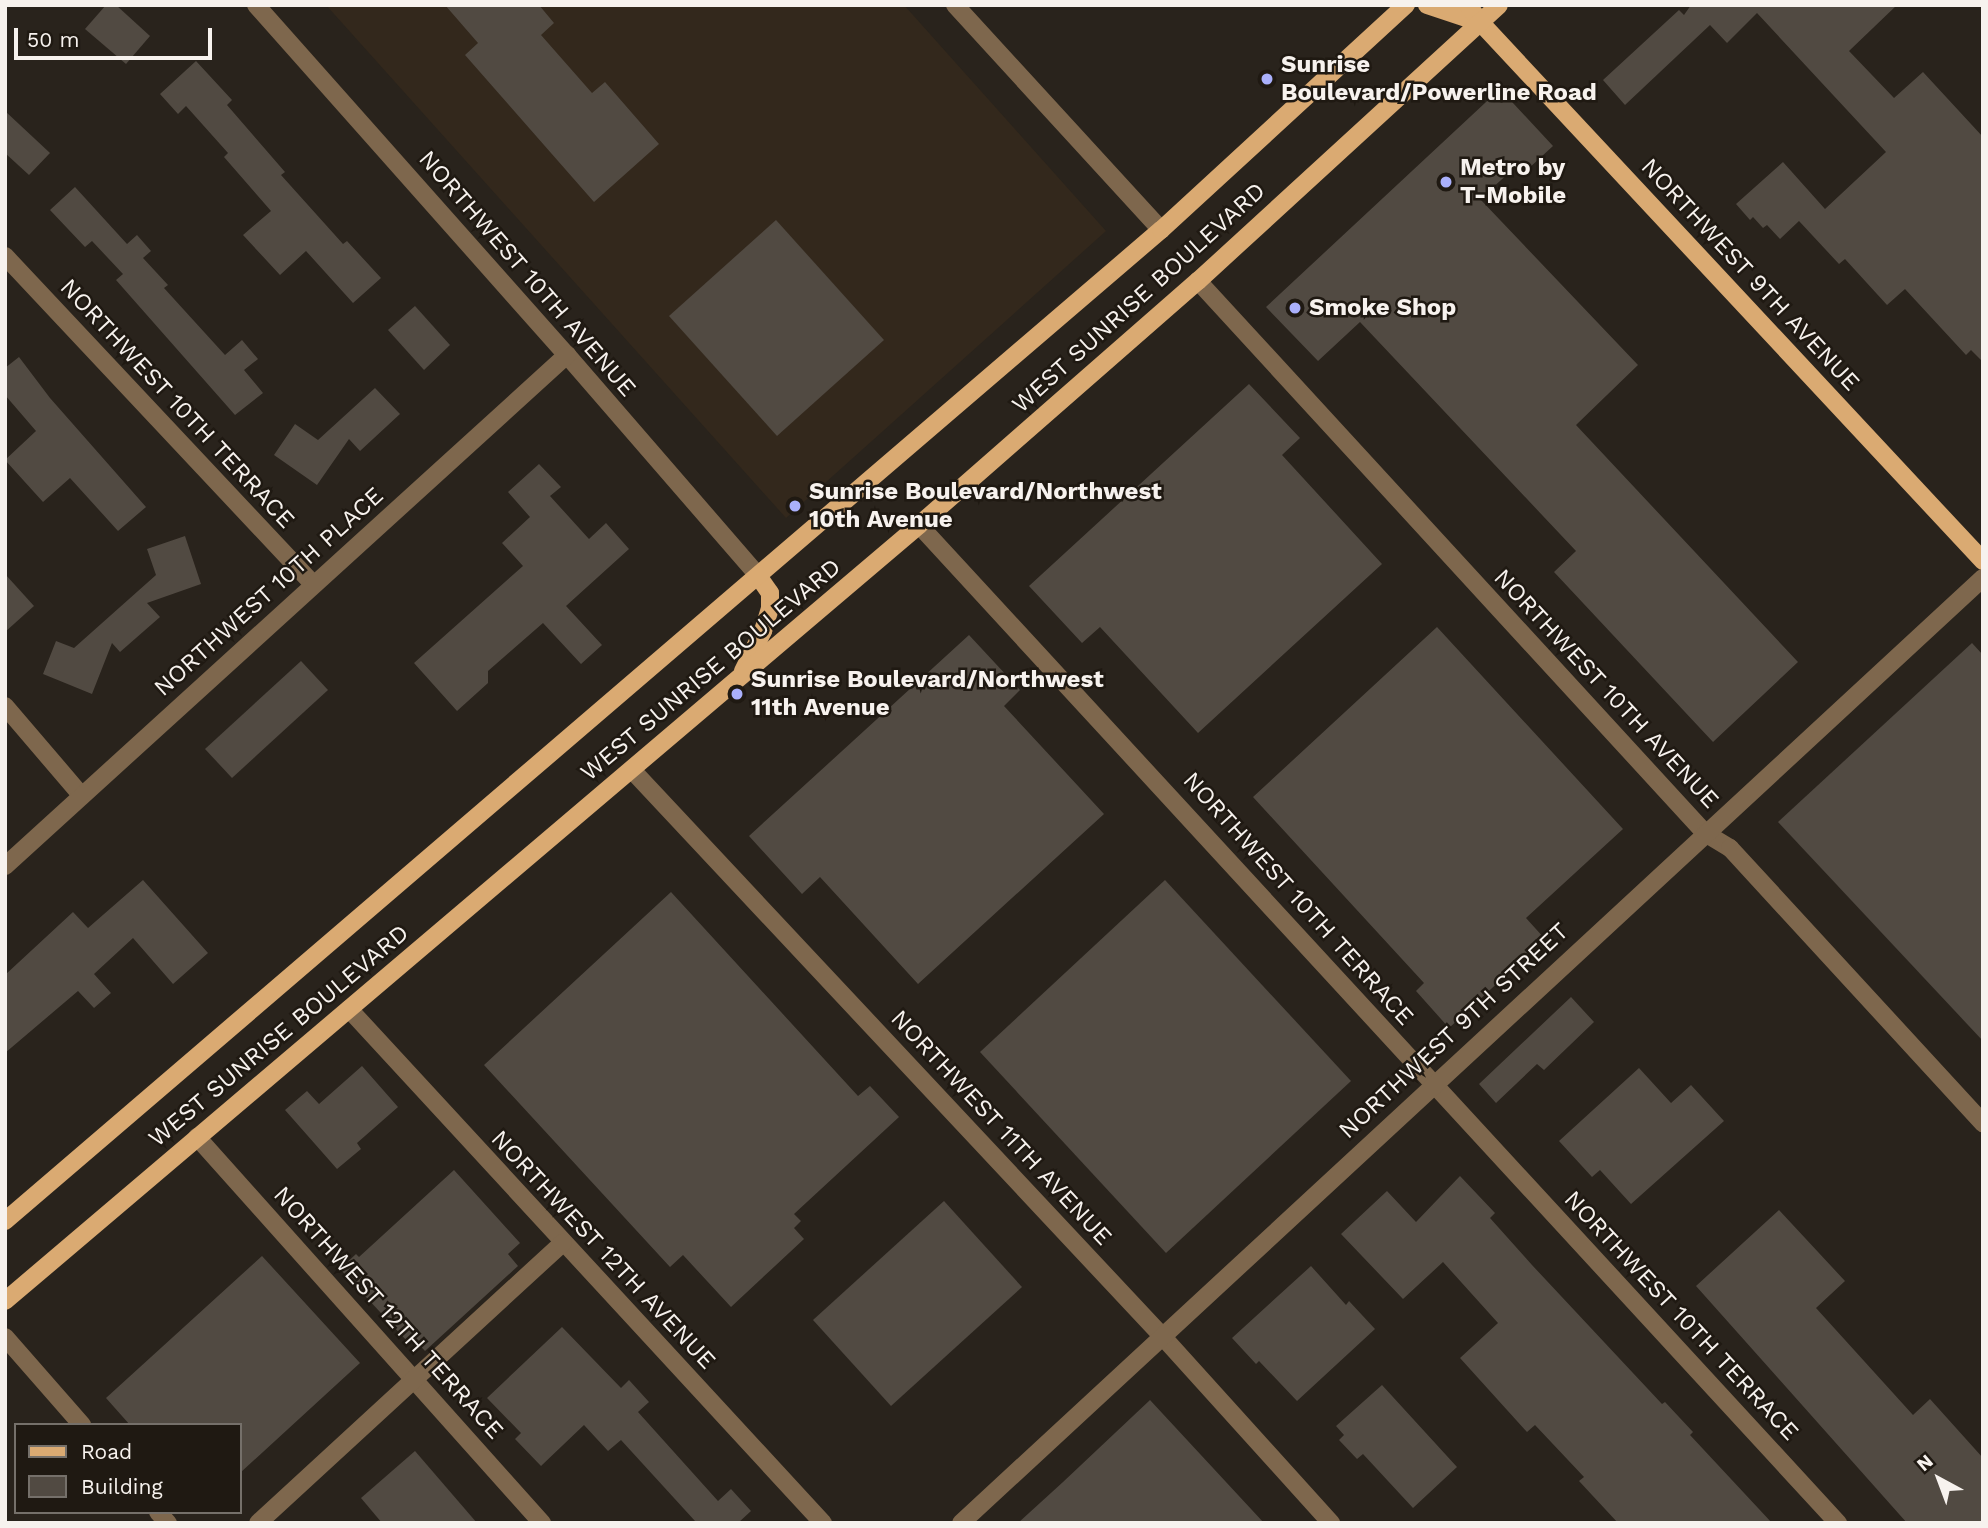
<!DOCTYPE html>
<style>
body{margin:0}
#map{position:relative;width:1988px;height:1528px;overflow:hidden;background:#29231c;font-family:"Work Sans",sans-serif}
div>[style]{position:absolute}
.built>*{inset:0;background:#33281c}
.building>*{inset:0;background:#514a42}
.minor>*{height:18px;margin:-9px;padding:0 9px;transform-origin:9px;border-radius:9px;background:#7e674d}
.major>*{height:18px;margin:-9px;padding:0 9px;transform-origin:9px;border-radius:9px;background:#daaa72}
.dots>*{width:19px;height:19px;translate:-50% -50%;box-sizing:border-box;border:4px solid #1f1912;border-radius:50%}
span{translate:-50% -50%;white-space:nowrap;text-align:center;line-height:1.15;-webkit-text-stroke:5px #1f1912;paint-order:stroke}
.poi-label{font-size:24px;color:#f7f2ee;font-weight:700}
.left{translate:0 -50%;text-align:left}
.street-label{font-size:24px;color:#f7f2ee}
.frame{position:absolute;inset:0;border:7px solid #f7f2ee;pointer-events:none}
.legend{position:absolute;left:14px;top:1423px;width:228px;height:91px;box-sizing:border-box;background:#1f1912;border:2px solid #75706a;margin:0;padding:9px 12px;list-style:none;font-size:21px;color:#f7f2ee}
.legend li{display:flex;align-items:center;gap:14px;height:35px}
.legend b{width:35px;border:2px solid #75706a}
.north{position:absolute;left:1904px;top:1444px;width:70px;height:70px;-webkit-text-stroke:5px #1f1912;paint-order:stroke;rotate:319deg;font-size:19px;font-weight:700;line-height:28px;text-align:center;color:#f7f2ee}
.north::after{content:'';display:block;margin:auto;width:24px;height:32px;background:#f7f2ee;clip-path:polygon(50% 0,100% 100%,50% 72%,0 100%)}
.scale{position:absolute;left:14px;top:28px;width:198px;height:32px;box-sizing:border-box;border:4px solid #f7f2ee;border-top:0;padding-left:9px;font-size:21px;line-height:24px;white-space:nowrap;color:#f7f2ee;-webkit-text-stroke:5px #1f1912;paint-order:stroke}
</style>
<div id="map">
<div class="built">
<i style="clip-path:polygon(326px 5px,904px 5px,1106px 231px,786px 518px)"></i>
</div>
<div class="building">
<i style="clip-path:polygon(106px 5px,116px 5px,150px 36px,126px 64px,85px 29px)"></i>
<i style="clip-path:polygon(445px 5px,539px 5px,554px 23px,541px 35px,592px 93px,605px 82px,659px 144px,594px 202px,465px 55px,478px 43px)"></i>
<i style="clip-path:polygon(1691px 5px,1897px 5px,1849px 51px,1894px 98px,1923px 72px,1983px 137px,1983px 362px,1971px 350px,1966px 355px,1905px 289px,1887px 305px,1845px 259px,1839px 264px,1799px 221px,1780px 239px,1767px 225px,1763px 228px,1753px 217px,1750px 220px,1736px 204px,1783px 162px,1825px 209px,1886px 152px,1757px 13px,1727px 43px,1710px 25px,1625px 105px,1603px 80px,1679px 10px,1684px 15px)"></i>
<i style="clip-path:polygon(196px 61px,232px 100px,227px 105px,285px 172px,281px 175px,343px 244px,347px 241px,381px 278px,353px 303px,306px 251px,280px 275px,243px 235px,271px 211px,224px 157px,228px 153px,186px 106px,178px 114px,160px 94px)"></i>
<i style="clip-path:polygon(1500px 89px,1553px 146px,1528px 169px,1521px 162px,1480px 199px,1638px 365px,1576px 425px,1798px 662px,1713px 742px,1554px 572px,1576px 551px,1360px 322px,1318px 361px,1266px 307px)"></i>
<i style="clip-path:polygon(5px 111px,50px 153px,29px 175px,5px 153px)"></i>
<i style="clip-path:polygon(75px 187px,127px 244px,137px 235px,151px 251px,143px 258px,168px 285px,164px 288px,225px 355px,242px 340px,258px 359px,244px 370px,263px 393px,235px 415px,116px 280px,123px 274px,92px 241px,85px 247px,50px 210px)"></i>
<i style="clip-path:polygon(776px 220px,884px 340px,777px 436px,669px 316px)"></i>
<i style="clip-path:polygon(415px 306px,450px 345px,424px 370px,388px 330px)"></i>
<i style="clip-path:polygon(19px 357px,50px 398px,146px 507px,118px 531px,70px 478px,43px 502px,5px 460px,36px 431px,5px 395px,5px 368px)"></i>
<i style="clip-path:polygon(1249px 384px,1300px 438px,1282px 455px,1382px 564px,1198px 733px,1100px 627px,1082px 643px,1029px 586px)"></i>
<i style="clip-path:polygon(375px 388px,400px 414px,360px 451px,349px 439px,317px 485px,274px 455px,295px 424px,318px 440px)"></i>
<i style="clip-path:polygon(539px 464px,561px 487px,550px 496px,589px 539px,606px 523px,629px 549px,566px 606px,602px 645px,581px 664px,543px 623px,488px 671px,488px 683px,457px 711px,414px 663px,523px 566px,502px 543px,530px 517px,508px 492px)"></i>
<i style="clip-path:polygon(185px 536px,201px 584px,147px 603px,160px 617px,120px 652px,112px 643px,92px 694px,43px 674px,56px 641px,74px 648px,156px 575px,147px 549px)"></i>
<i style="clip-path:polygon(5px 574px,34px 606px,5px 632px)"></i>
<i style="clip-path:polygon(1437px 627px,1623px 829px,1526px 918px,1545px 939px,1449px 1028px,1416px 991px,1424px 983px,1253px 797px)"></i>
<i style="clip-path:polygon(969px 635px,1020px 690px,1004px 706px,1104px 814px,918px 984px,820px 877px,802px 894px,749px 836px)"></i>
<i style="clip-path:polygon(1972px 643px,1983px 655px,1983px 1041px,1778px 822px)"></i>
<i style="clip-path:polygon(301px 661px,328px 690px,232px 778px,205px 749px)"></i>
<i style="clip-path:polygon(143px 880px,208px 953px,173px 984px,133px 938px,94px 974px,111px 993px,94px 1008px,78px 991px,5px 1053px,5px 975px,73px 912px,88px 928px)"></i>
<i style="clip-path:polygon(1165px 880px,1351px 1081px,1166px 1253px,980px 1052px)"></i>
<i style="clip-path:polygon(671px 892px,858px 1096px,870px 1086px,899px 1117px,794px 1214px,801px 1221px,794px 1228px,804px 1239px,731px 1307px,683px 1255px,670px 1267px,484px 1065px)"></i>
<i style="clip-path:polygon(1571px 997px,1594px 1022px,1544px 1070px,1537px 1064px,1496px 1103px,1479px 1084px)"></i>
<i style="clip-path:polygon(362px 1066px,398px 1107px,357px 1143px,361px 1149px,337px 1169px,285px 1110px,307px 1091px,319px 1104px)"></i>
<i style="clip-path:polygon(1639px 1068px,1671px 1103px,1691px 1085px,1724px 1121px,1631px 1204px,1600px 1170px,1592px 1177px,1559px 1141px)"></i>
<i style="clip-path:polygon(454px 1170px,520px 1243px,508px 1254px,518px 1266px,425px 1351px,412px 1337px,407px 1341px,340px 1269px,356px 1254px,359px 1257px)"></i>
<i style="clip-path:polygon(1460px 1176px,1495px 1213px,1490px 1218px,1532px 1265px,1662px 1404px,1665px 1402px,1693px 1432px,1690px 1435px,1772px 1523px,1618px 1523px,1579px 1481px,1584px 1477px,1535px 1425px,1527px 1432px,1460px 1358px,1498px 1323px,1443px 1262px,1403px 1299px,1341px 1234px,1387px 1191px,1416px 1222px)"></i>
<i style="clip-path:polygon(944px 1201px,1022px 1287px,891px 1406px,813px 1320px)"></i>
<i style="clip-path:polygon(1779px 1210px,1845px 1281px,1816px 1308px,1913px 1415px,1930px 1399px,1983px 1458px,1983px 1523px,1907px 1523px,1696px 1286px)"></i>
<i style="clip-path:polygon(262px 1256px,360px 1363px,240px 1473px,240px 1425px,130px 1425px,106px 1398px)"></i>
<i style="clip-path:polygon(1311px 1266px,1346px 1305px,1349px 1301px,1375px 1329px,1297px 1401px,1259px 1361px,1256px 1364px,1232px 1338px)"></i>
<i style="clip-path:polygon(562px 1327px,621px 1388px,629px 1380px,649px 1402px,638px 1412px,718px 1501px,731px 1489px,751px 1511px,738px 1523px,693px 1523px,695px 1521px,621px 1440px,608px 1451px,584px 1425px,541px 1466px,515px 1439px,521px 1433px,487px 1398px)"></i>
<i style="clip-path:polygon(1382px 1385px,1457px 1467px,1413px 1508px,1363px 1454px,1357px 1459px,1339px 1440px,1344px 1435px,1336px 1426px)"></i>
<i style="clip-path:polygon(1150px 1400px,1264px 1523px,1018px 1523px,1063px 1482px)"></i>
<i style="clip-path:polygon(415px 1451px,477px 1523px,382px 1523px,361px 1498px)"></i>
</div>
<div class="minor">
<i style="left:256px;top:5px;width:468px;rotate:48.4deg"></i>
<i style="left:567px;top:355px;width:294px;rotate:49.1deg"></i>
<i style="left:955px;top:5px;width:305px;rotate:47.5deg"></i>
<i style="left:5px;top:256px;width:450px;rotate:46.8deg"></i>
<i style="left:1198px;top:281px;width:750px;rotate:47.43deg"></i>
<i style="left:1705px;top:833px;width:29px;rotate:31deg"></i>
<i style="left:1730px;top:848px;width:374px;rotate:47.4deg"></i>
<i style="left:919px;top:525px;width:1357px;rotate:47.36deg"></i>
<i style="left:5px;top:706px;width:118px;rotate:49.5deg"></i>
<i style="left:632px;top:770px;width:777px;rotate:46.88deg"></i>
<i style="left:1163px;top:1337px;width:251px;rotate:47.9deg"></i>
<i style="left:5px;top:866px;width:760px;rotate:-42.28deg"></i>
<i style="left:349px;top:1009px;width:699px;rotate:47.32deg"></i>
<i style="left:197px;top:1137px;width:518px;rotate:48.21deg"></i>
<i style="left:5px;top:1337px;width:117px;rotate:48.8deg"></i>
<i style="left:158px;top:1512px;width:15px;rotate:48deg"></i>
<i style="left:258px;top:1523px;width:414px;rotate:-42.6deg"></i>
<i style="left:961px;top:1523px;width:1392px;rotate:-42.76deg"></i>
</div>
<div class="major">
<i style="left:1427px;top:5px;width:57px;rotate:18.4deg"></i>
<i style="left:1468px;top:5px;width:22px;rotate:54deg"></i>
<i style="left:1481px;top:23px;width:736px;rotate:46.98deg"></i>
<i style="left:743px;top:671px;width:45px;rotate:-63.4deg"></i>
<i style="left:763px;top:631px;width:24px;rotate:-73deg"></i>
<i style="left:770px;top:608px;width:15px;rotate:-90deg"></i>
<i style="left:770px;top:593px;width:19px;rotate:-125deg"></i>
<i style="left:5px;top:1221px;width:1523px;rotate:-40.61deg"></i>
<i style="left:1161px;top:230px;width:333px;rotate:-42.6deg"></i>
<i style="left:5px;top:1301px;width:1199px;rotate:-40.33deg"></i>
<i style="left:919px;top:525px;width:371px;rotate:-41.2deg"></i>
<i style="left:1198px;top:281px;width:408px;rotate:-42.5deg"></i>
</div>
<div class="dots">
<i style="left:1267px;top:79px;background:#aab0fb"></i>
<i style="left:1446px;top:182px;background:#aab0fb"></i>
<i style="left:1295px;top:308px;background:#aab0fb"></i>
<i style="left:795px;top:506px;background:#aab0fb"></i>
<i style="left:737px;top:694px;background:#aab0fb"></i>
</div>
<div class="poi-label">
<span class="left" style="left:1281px;top:79px">Sunrise<br>Boulevard/Powerline Road</span>
<span class="left" style="left:1460px;top:182px">Metro by<br>T-Mobile</span>
<span class="left" style="left:1309px;top:308px">Smoke Shop</span>
<span class="left" style="left:809px;top:506px">Sunrise Boulevard/Northwest<br>10th Avenue</span>
<span class="left" style="left:751px;top:694px">Sunrise Boulevard/Northwest<br>11th Avenue</span>
</div>
<div class="street-label">
<span style="left:527px;top:274px;rotate:49deg">NORTHWEST 10TH AVENUE</span>
<span style="left:1750px;top:275px;rotate:47deg">NORTHWEST 9TH AVENUE</span>
<span style="left:1139px;top:298px;rotate:-42deg">WEST SUNRISE BOULEVARD</span>
<span style="left:177px;top:404px;rotate:47deg">NORTHWEST 10TH TERRACE</span>
<span style="left:269px;top:592px;rotate:-42deg">NORTHWEST 10TH PLACE</span>
<span style="left:711px;top:670px;rotate:-40deg">WEST SUNRISE BOULEVARD</span>
<span style="left:1606px;top:689px;rotate:47deg">NORTHWEST 10TH AVENUE</span>
<span style="left:1298px;top:899px;rotate:48deg">NORTHWEST 10TH TERRACE</span>
<span style="left:1454px;top:1031px;rotate:-43deg">NORTHWEST 9TH STREET</span>
<span style="left:279px;top:1036px;rotate:-40deg">WEST SUNRISE BOULEVARD</span>
<span style="left:1001px;top:1128px;rotate:47deg">NORTHWEST 11TH AVENUE</span>
<span style="left:603px;top:1250px;rotate:47deg">NORTHWEST 12TH AVENUE</span>
<span style="left:388px;top:1313px;rotate:48deg">NORTHWEST 12TH TERRACE</span>
<span style="left:1681px;top:1316px;rotate:47deg">NORTHWEST 10TH TERRACE</span>
</div>
<div class="frame"></div>
<ul class="legend">
<li><b style="height:9px;background:#daaa72"></b>Road</li>
<li><b style="height:19px;background:#514a42"></b>Building</li>
</ul>
<div class="north">N</div>
<div class="scale">50 m</div>
</div>
